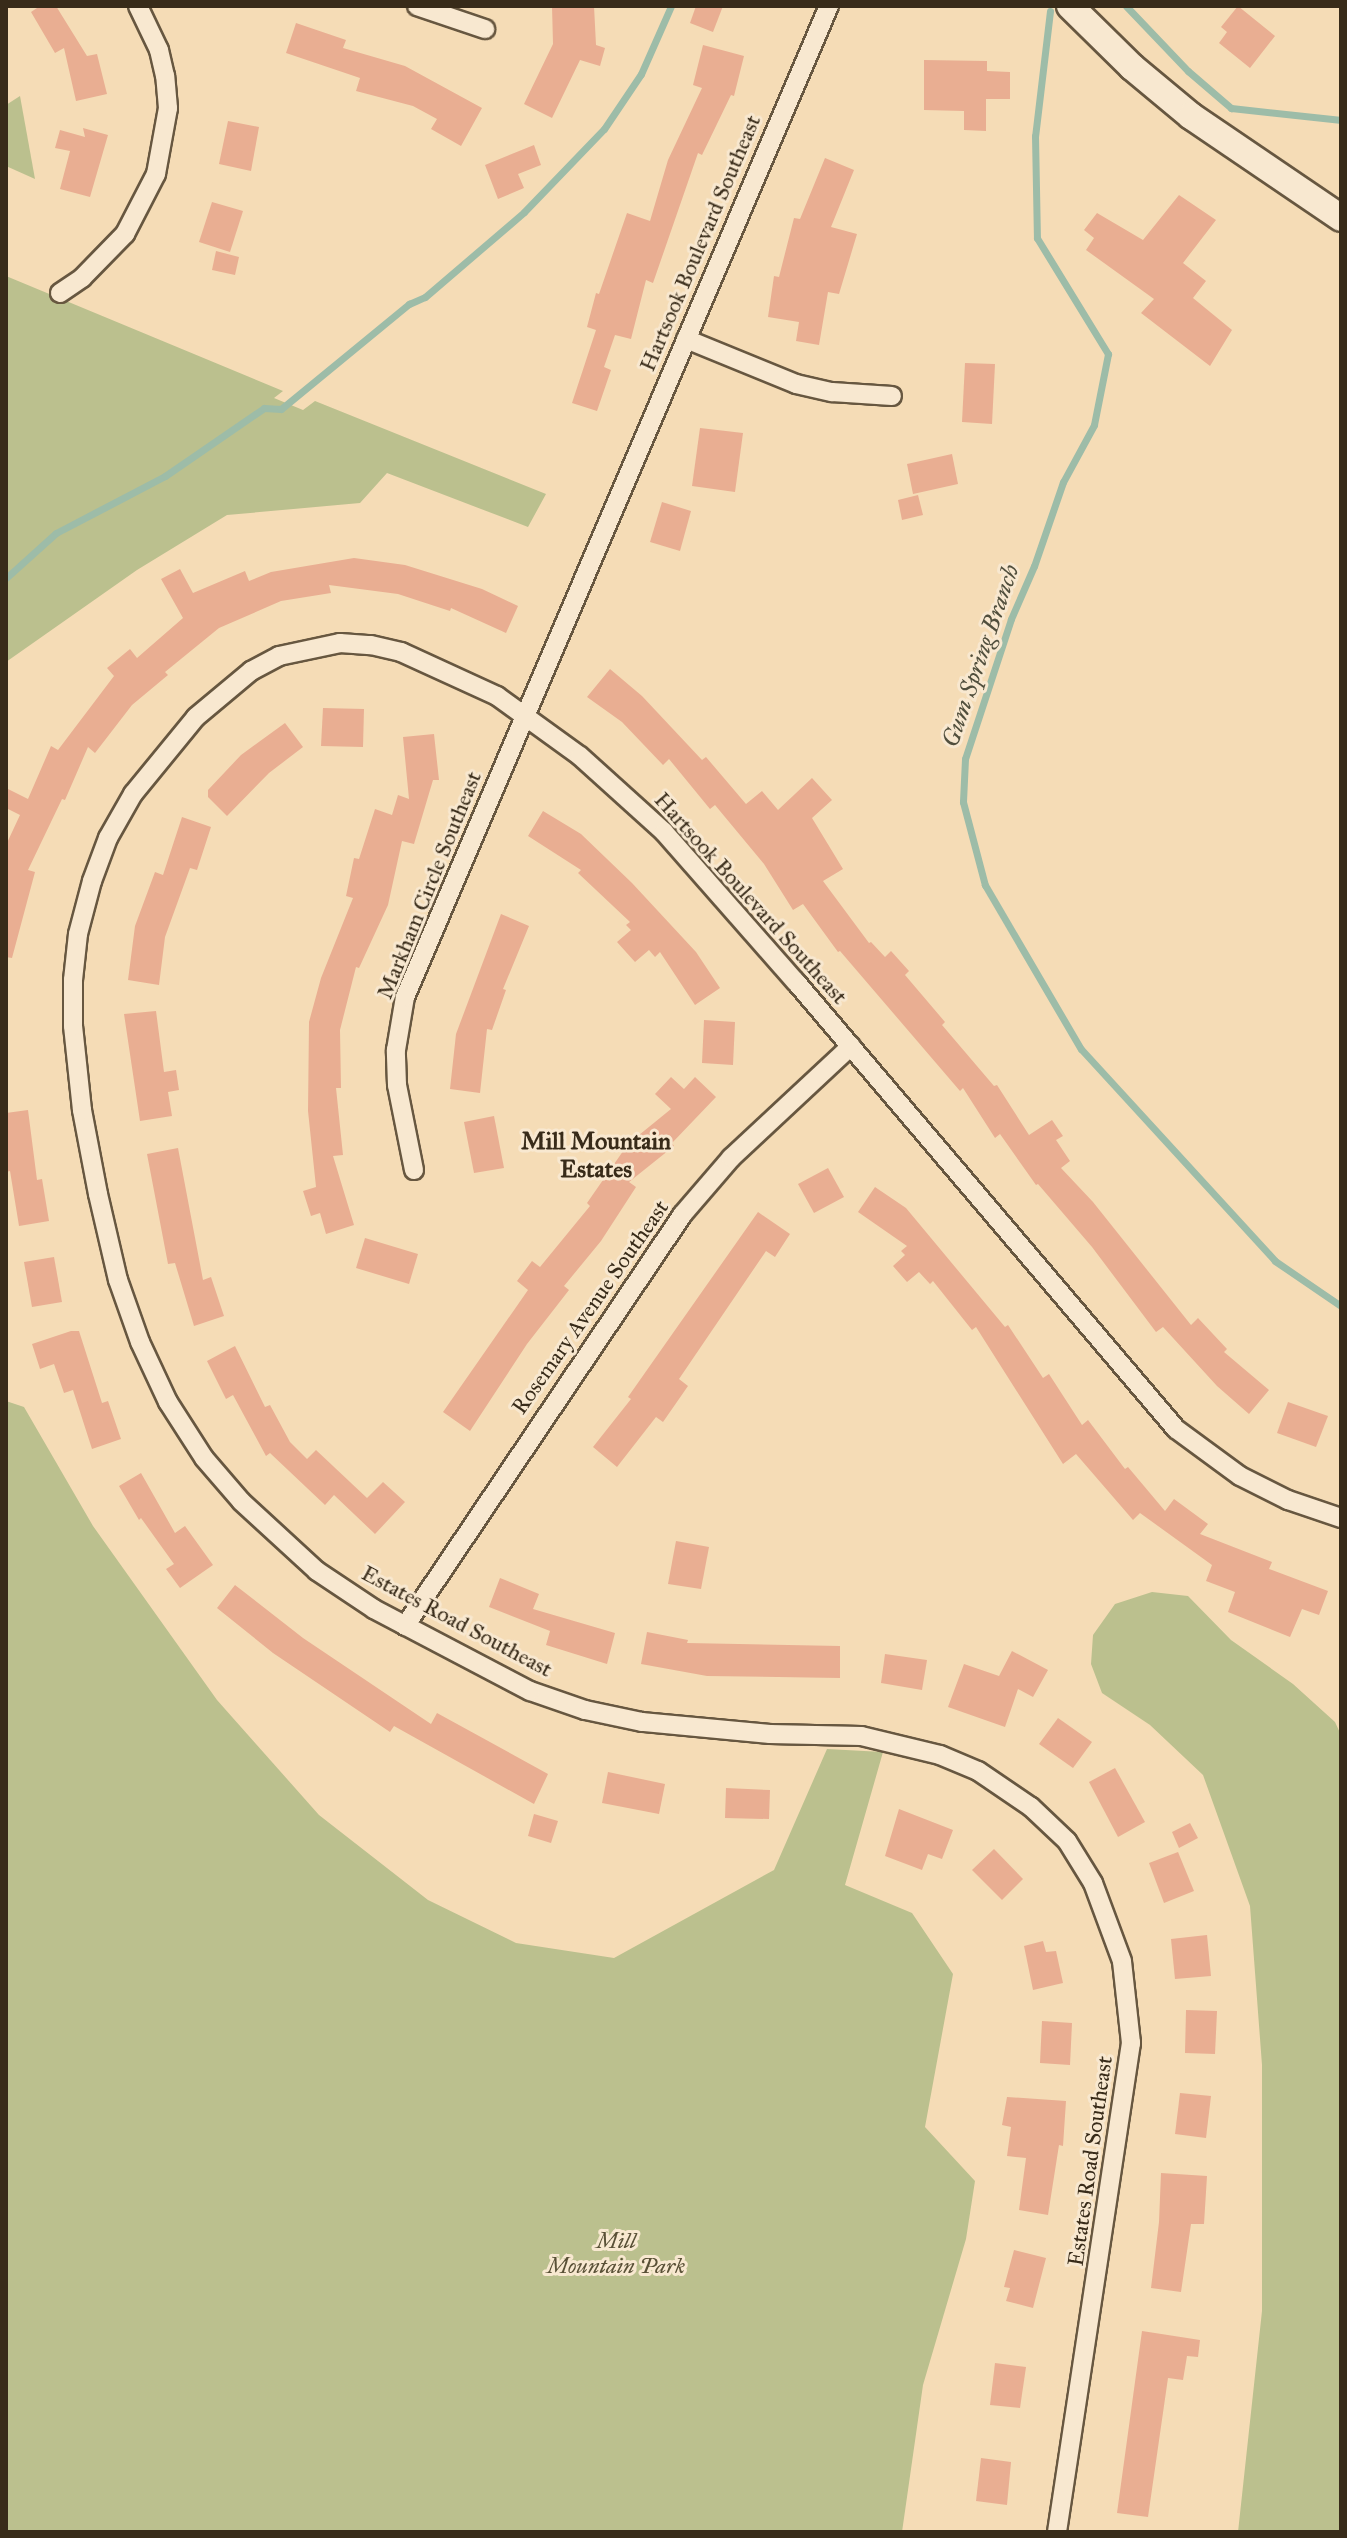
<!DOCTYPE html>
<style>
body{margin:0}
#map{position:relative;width:1347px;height:2538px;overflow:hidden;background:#f5dcb6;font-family:"IM FELL Great Primer",serif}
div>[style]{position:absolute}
.green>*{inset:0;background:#bbc08e}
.stream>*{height:7px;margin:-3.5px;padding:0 3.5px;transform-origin:3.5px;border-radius:3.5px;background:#9dbca8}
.building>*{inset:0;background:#e9ae92}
.roads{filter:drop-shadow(2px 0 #675740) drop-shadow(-2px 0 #675740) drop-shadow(0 2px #675740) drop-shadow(0 -2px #675740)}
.street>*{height:18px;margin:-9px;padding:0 9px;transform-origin:9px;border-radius:9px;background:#f8e8d0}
.secondary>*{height:26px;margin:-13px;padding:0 13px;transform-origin:13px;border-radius:13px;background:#f8e8d0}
span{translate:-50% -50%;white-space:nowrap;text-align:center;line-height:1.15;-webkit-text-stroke:6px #f8e8d0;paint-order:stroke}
.street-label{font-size:22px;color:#382b19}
.park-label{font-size:22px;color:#595036;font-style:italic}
.water-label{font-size:24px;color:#514f3d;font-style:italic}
.neighbourhood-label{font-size:24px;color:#382b19;font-weight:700}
.frame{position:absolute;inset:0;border:8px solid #382b19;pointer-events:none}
</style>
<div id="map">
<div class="green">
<i style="clip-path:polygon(20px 96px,35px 179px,6px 166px,6px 105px)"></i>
<i style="clip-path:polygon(6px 276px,283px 391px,274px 398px,303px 410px,315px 401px,546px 494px,528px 527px,387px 473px,360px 503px,227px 515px,137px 570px,6px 662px)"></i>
<i style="clip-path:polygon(6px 1401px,24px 1407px,93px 1526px,217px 1700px,319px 1815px,428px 1900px,516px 1943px,614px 1958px,774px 1870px,827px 1749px,883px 1752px,845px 1885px,912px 1913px,953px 1974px,925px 2127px,975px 2181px,966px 2239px,923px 2385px,902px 2532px,6px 2532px)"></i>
<i style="clip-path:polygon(1152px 1592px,1188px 1596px,1231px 1640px,1293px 1684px,1335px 1722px,1341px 1735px,1341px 2532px,1238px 2532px,1262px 2311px,1262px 2065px,1250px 1906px,1203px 1775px,1150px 1725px,1102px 1693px,1091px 1664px,1093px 1635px,1115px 1604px)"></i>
</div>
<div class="stream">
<i style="left:1126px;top:6px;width:90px;rotate:46.4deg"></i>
<i style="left:1188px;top:71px;width:57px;rotate:40.7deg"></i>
<i style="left:1231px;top:108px;width:111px;rotate:6.2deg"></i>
<i style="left:1050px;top:11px;width:126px;rotate:96.8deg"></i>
<i style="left:1035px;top:136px;width:102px;rotate:88.9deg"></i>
<i style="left:1037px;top:238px;width:136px;rotate:58.5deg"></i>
<i style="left:1108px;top:354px;width:72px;rotate:101.2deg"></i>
<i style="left:1094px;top:425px;width:65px;rotate:118.5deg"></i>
<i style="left:1063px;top:482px;width:89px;rotate:109deg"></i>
<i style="left:1034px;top:566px;width:58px;rotate:113.5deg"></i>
<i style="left:1011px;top:619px;width:147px;rotate:108.2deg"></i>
<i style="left:965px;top:759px;width:43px;rotate:92.7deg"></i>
<i style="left:963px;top:802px;width:86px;rotate:75.2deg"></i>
<i style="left:985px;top:885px;width:190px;rotate:59.7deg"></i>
<i style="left:1081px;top:1049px;width:287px;rotate:47.5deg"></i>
<i style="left:1275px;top:1261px;width:80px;rotate:34.3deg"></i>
<i style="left:6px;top:578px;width:67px;rotate:-42deg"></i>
<i style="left:56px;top:533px;width:123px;rotate:-27.6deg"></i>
<i style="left:165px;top:476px;width:120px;rotate:-34.5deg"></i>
<i style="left:264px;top:408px;width:17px;rotate:3deg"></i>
<i style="left:281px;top:409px;width:166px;rotate:-39.4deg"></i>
<i style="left:409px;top:304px;width:17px;rotate:-24deg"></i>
<i style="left:425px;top:297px;width:130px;rotate:-40.6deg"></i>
<i style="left:524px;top:212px;width:115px;rotate:-46.1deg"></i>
<i style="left:604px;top:129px;width:66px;rotate:-56.1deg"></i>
<i style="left:641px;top:74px;width:74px;rotate:-66.2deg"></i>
</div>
<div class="building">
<i style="clip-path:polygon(40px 6px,56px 6px,87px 56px,97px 54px,107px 94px,76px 101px,64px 48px,55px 53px,31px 12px)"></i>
<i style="clip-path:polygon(552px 6px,594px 6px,596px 45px,605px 48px,600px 66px,580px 60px,552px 118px,524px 104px,553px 44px)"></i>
<i style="clip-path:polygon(696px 6px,723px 6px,713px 32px,690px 23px)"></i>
<i style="clip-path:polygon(1238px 6px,1275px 36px,1250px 68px,1219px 43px,1227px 32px,1221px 27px)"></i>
<i style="clip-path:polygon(296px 23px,346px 40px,343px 48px,405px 66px,482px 108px,461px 146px,431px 129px,437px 119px,413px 106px,356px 91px,360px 78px,286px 53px)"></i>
<i style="clip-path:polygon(703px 45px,744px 56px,734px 96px,731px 95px,702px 155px,698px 153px,653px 283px,646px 280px,631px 339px,615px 335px,604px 367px,611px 370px,597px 411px,572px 403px,596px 330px,587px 327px,596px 293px,599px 294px,627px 213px,650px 221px,668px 160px,702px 88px,693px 85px)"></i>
<i style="clip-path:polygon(924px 60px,987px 61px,987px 71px,1010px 72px,1010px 99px,986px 99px,986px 131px,964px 130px,964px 111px,924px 110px)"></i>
<i style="clip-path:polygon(228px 121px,259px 127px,251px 171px,219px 164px)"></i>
<i style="clip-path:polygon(83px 128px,108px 135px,90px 197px,60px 189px,70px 151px,55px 148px,60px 130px,85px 137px)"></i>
<i style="clip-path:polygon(534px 145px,541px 165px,518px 174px,524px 188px,498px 199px,485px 165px)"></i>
<i style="clip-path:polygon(825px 158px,854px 170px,831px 227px,857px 234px,839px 294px,828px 292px,819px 345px,796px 341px,799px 322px,768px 317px,774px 276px,779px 277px,794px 218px,800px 219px)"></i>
<i style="clip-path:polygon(1179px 195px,1216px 220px,1183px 263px,1206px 281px,1193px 298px,1232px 330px,1210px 366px,1141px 313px,1154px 299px,1086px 250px,1094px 238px,1084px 230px,1097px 213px,1143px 240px)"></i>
<i style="clip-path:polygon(212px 202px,243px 211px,230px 252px,199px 242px)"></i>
<i style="clip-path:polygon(216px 251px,239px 257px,235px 275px,212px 270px)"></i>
<i style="clip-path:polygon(965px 363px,995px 364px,992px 424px,962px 422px)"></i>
<i style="clip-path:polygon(700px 428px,743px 433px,735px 492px,692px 486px)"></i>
<i style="clip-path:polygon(952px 454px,958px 484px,913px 494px,907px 464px)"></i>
<i style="clip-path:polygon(918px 495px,923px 515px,902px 520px,898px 500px)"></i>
<i style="clip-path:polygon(662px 502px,691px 511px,680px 551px,650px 542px)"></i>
<i style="clip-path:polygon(354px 558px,405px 565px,482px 589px,518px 606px,506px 633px,451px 608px,450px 611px,398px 594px,329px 585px,331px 593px,281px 601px,219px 628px,165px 672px,168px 675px,132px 705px,95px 753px,88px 747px,65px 800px,62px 799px,28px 870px,35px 872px,12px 958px,6px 957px,6px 845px,20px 815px,6px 808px,6px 788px,28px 799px,51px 746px,58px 750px,114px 676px,107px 668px,130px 649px,137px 658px,183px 618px,161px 579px,180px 569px,193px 593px,245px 571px,249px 581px,271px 572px)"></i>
<i style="clip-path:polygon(610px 669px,642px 696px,702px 760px,706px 757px,746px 804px,762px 791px,778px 810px,812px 778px,832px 800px,812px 818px,843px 869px,823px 881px,869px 943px,871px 942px,885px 957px,891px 951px,909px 971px,905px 975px,945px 1022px,942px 1025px,994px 1086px,997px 1085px,1029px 1135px,1052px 1120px,1063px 1136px,1056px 1140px,1070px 1161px,1061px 1168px,1093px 1202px,1191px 1325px,1198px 1318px,1227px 1349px,1224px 1352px,1269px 1390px,1249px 1414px,1217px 1386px,1163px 1327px,1156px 1332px,1092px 1247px,1038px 1184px,1036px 1185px,1000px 1134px,995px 1138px,963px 1088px,960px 1091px,840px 951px,838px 952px,803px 904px,793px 910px,764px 864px,715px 805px,710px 809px,669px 759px,663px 765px,622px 722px,587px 697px)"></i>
<i style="clip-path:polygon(323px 708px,364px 709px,363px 747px,321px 746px)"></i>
<i style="clip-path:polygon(285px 723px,303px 747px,269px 773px,227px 816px,208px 797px,208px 790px,241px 755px)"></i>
<i style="clip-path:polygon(434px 734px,439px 780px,433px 780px,414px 844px,402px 841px,388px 905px,359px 968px,356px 967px,340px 1030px,341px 1088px,336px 1088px,343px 1155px,333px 1156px,354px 1225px,326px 1234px,320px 1213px,311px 1216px,303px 1191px,316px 1187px,308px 1111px,309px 1022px,321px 978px,353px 898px,346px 896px,354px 858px,359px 859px,375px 809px,392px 815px,398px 795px,409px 799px,403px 737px)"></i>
<i style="clip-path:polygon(543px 811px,581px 834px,632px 883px,696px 952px,720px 988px,695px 1005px,660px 952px,655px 957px,649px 950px,635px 962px,617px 942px,631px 930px,626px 925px,630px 922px,578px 873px,581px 870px,528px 836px)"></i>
<i style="clip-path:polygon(182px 817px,211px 827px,197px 870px,190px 868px,165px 937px,159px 985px,128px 980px,135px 926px,155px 872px,163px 875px)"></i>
<i style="clip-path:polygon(501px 914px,529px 926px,503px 989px,506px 990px,492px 1030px,487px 1029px,480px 1093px,450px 1089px,456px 1034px)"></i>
<i style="clip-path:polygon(156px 1011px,164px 1072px,176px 1070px,179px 1090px,168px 1092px,172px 1116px,140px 1121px,124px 1014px)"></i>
<i style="clip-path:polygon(704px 1020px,735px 1022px,733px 1065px,702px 1063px)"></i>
<i style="clip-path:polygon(671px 1077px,684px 1089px,695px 1077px,716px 1097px,672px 1143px,674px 1146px,629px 1182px,636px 1187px,601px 1241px,564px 1286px,569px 1290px,527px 1344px,470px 1431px,443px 1412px,528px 1290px,517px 1281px,532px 1261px,540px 1267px,590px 1206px,587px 1203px,628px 1144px,671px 1109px,655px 1094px)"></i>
<i style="clip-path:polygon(28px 1110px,37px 1180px,42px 1179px,49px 1221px,19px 1226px,10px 1171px,6px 1172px,6px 1113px)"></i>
<i style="clip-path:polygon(494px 1116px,504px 1168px,474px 1173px,464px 1122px)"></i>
<i style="clip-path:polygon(178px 1148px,203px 1280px,211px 1277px,224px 1316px,194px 1326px,175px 1263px,168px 1264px,147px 1154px)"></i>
<i style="clip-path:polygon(828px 1168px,844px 1197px,814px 1213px,798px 1184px)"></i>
<i style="clip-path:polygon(875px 1187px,906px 1208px,1005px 1327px,1008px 1325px,1043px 1378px,1049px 1374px,1082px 1425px,1088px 1420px,1125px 1469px,1128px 1467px,1165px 1511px,1174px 1499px,1208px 1524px,1200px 1534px,1272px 1562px,1269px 1569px,1328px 1591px,1319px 1615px,1302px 1609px,1290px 1637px,1228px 1612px,1235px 1592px,1206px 1581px,1212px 1565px,1140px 1513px,1133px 1520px,1076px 1454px,1063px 1464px,976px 1327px,972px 1330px,933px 1281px,930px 1284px,919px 1272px,907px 1282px,893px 1266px,905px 1255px,901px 1251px,907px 1246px,858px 1212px)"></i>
<i style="clip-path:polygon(758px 1212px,790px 1234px,775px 1257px,766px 1251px,679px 1379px,688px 1386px,663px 1422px,656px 1417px,617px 1467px,593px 1447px,631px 1399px,628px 1397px)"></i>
<i style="clip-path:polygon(365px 1238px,418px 1254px,409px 1284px,356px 1268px)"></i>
<i style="clip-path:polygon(54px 1257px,62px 1302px,32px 1307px,24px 1262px)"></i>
<i style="clip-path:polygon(71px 1331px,79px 1331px,102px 1403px,108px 1401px,121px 1439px,92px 1449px,73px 1390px,64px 1393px,54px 1364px,40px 1369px,32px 1344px)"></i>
<i style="clip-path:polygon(235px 1346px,265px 1407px,270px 1405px,290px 1442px,307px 1459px,316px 1450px,367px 1498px,383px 1482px,405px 1502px,375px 1534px,334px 1495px,325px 1505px,270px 1453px,266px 1456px,233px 1395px,226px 1399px,207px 1361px)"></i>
<i style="clip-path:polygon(1288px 1402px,1328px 1416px,1316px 1447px,1277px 1433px)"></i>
<i style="clip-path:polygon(141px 1473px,175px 1533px,185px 1526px,213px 1565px,180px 1588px,166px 1569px,174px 1564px,141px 1518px,139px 1520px,119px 1486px)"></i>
<i style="clip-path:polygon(676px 1541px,709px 1547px,701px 1589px,668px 1584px)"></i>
<i style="clip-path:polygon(500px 1578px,539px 1594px,533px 1609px,615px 1633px,607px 1664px,546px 1645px,550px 1631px,489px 1607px)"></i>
<i style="clip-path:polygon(235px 1585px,303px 1638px,431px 1724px,437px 1713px,548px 1774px,534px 1804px,394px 1726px,390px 1732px,273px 1653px,217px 1608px)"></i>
<i style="clip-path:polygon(647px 1632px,688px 1640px,687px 1643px,840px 1646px,840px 1678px,707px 1676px,641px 1664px)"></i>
<i style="clip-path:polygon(1012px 1651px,1048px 1670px,1033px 1697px,1018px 1689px,1005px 1727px,948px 1707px,964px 1664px,999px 1676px)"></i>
<i style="clip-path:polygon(885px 1654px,927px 1660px,922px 1690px,881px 1683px)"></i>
<i style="clip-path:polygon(1058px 1718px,1092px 1742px,1073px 1768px,1039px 1744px)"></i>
<i style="clip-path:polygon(1115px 1768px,1145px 1822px,1118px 1837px,1089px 1782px)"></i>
<i style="clip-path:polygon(608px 1772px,665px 1784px,659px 1814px,602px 1803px)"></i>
<i style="clip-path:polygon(726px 1788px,770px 1790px,769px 1819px,725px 1818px)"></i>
<i style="clip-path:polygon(899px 1809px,953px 1830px,942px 1859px,928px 1854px,922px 1870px,885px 1856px)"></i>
<i style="clip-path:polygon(534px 1814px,558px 1821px,551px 1843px,528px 1836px)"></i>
<i style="clip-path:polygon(1190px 1823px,1198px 1838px,1179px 1848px,1172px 1832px)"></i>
<i style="clip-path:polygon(994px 1849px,1023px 1879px,1002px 1900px,972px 1870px)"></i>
<i style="clip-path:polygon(1178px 1852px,1194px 1891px,1164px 1903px,1149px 1863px)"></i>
<i style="clip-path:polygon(1207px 1935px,1211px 1976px,1175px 1979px,1171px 1939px)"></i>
<i style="clip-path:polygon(1043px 1941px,1046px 1952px,1056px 1951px,1063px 1983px,1033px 1990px,1024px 1946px)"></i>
<i style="clip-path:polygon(1186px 2010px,1217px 2011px,1215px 2054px,1185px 2053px)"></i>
<i style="clip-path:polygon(1042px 2021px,1072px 2023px,1070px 2065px,1040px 2063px)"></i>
<i style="clip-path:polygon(1180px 2093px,1211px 2096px,1206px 2138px,1175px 2134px)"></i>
<i style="clip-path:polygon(1007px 2097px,1066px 2101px,1063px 2146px,1059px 2145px,1048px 2215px,1019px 2210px,1026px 2158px,1007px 2156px,1011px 2127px,1002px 2125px)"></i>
<i style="clip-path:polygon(1161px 2173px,1207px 2176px,1204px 2224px,1191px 2224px,1181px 2292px,1151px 2288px,1159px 2222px)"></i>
<i style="clip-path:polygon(1014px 2250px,1046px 2258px,1033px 2308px,1006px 2301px,1010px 2288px,1004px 2287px)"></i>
<i style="clip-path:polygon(1142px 2331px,1200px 2340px,1198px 2357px,1187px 2356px,1183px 2380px,1168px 2378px,1148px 2517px,1117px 2513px)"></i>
<i style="clip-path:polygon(995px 2363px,1026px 2367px,1020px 2408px,990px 2405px)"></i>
<i style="clip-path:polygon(981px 2458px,1011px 2462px,1007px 2505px,976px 2501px)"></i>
</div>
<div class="roads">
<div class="street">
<i style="left:417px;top:6px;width:72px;rotate:18.7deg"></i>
<i style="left:60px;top:293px;width:27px;rotate:-34deg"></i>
<i style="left:82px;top:278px;width:62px;rotate:-45.7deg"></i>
<i style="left:125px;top:234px;width:68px;rotate:-62.7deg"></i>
<i style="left:156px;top:174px;width:67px;rotate:-79.7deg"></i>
<i style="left:168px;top:108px;width:32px;rotate:-95deg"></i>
<i style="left:165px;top:76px;width:27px;rotate:-103deg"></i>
<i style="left:159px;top:50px;width:49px;rotate:-115.5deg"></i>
<i style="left:686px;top:339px;width:119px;rotate:22.2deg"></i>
<i style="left:796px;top:384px;width:37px;rotate:13deg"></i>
<i style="left:832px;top:392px;width:60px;rotate:3.8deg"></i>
<i style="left:414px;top:1170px;width:87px;rotate:-101.3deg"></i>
<i style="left:397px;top:1085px;width:35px;rotate:-92deg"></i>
<i style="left:396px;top:1050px;width:54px;rotate:-80.4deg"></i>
<i style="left:405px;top:997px;width:1078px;rotate:-66.84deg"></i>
<i style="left:405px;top:1626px;width:496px;rotate:-56deg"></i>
<i style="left:682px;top:1215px;width:75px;rotate:-49.3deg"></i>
<i style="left:731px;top:1158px;width:164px;rotate:-43deg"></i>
<i style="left:1057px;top:2532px;width:495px;rotate:-81.4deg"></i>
<i style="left:1131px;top:2043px;width:82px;rotate:-96.3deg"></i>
<i style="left:1122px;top:1961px;width:83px;rotate:-110.4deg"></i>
<i style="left:1093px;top:1883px;width:49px;rotate:-121.8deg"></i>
<i style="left:1067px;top:1841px;width:50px;rotate:-136.6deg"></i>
<i style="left:1031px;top:1807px;width:64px;rotate:-145.8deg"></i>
<i style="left:978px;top:1771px;width:41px;rotate:-157.2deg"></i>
<i style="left:940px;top:1755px;width:81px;rotate:-166.5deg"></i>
<i style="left:861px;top:1736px;width:91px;rotate:-178.7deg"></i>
<i style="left:770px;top:1734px;width:129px;rotate:-174.6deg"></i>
<i style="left:642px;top:1722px;width:58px;rotate:-168.1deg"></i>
<i style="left:585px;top:1710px;width:58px;rotate:-160.9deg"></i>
<i style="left:530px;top:1691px;width:176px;rotate:-152.3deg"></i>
<i style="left:374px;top:1609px;width:69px;rotate:-146.3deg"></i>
<i style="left:317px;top:1571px;width:103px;rotate:-137.4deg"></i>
<i style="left:241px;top:1501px;width:57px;rotate:-130.7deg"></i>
<i style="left:204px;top:1458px;width:67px;rotate:-122.7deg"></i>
<i style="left:168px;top:1402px;width:66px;rotate:-115deg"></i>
<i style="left:140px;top:1342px;width:66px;rotate:-109.5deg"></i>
<i style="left:118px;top:1280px;width:88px;rotate:-103.1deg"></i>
<i style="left:98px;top:1194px;width:86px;rotate:-100.8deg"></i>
<i style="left:82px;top:1110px;width:84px;rotate:-96.1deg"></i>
<i style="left:73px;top:1026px;width:46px;rotate:-90deg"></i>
<i style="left:73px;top:980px;width:46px;rotate:-83.8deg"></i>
<i style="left:78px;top:934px;width:55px;rotate:-75.2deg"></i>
<i style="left:92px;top:881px;width:46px;rotate:-69.6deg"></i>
<i style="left:108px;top:838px;width:51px;rotate:-60.4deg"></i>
<i style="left:133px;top:794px;width:99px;rotate:-50.7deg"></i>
<i style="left:196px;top:717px;width:72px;rotate:-39.9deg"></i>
<i style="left:251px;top:671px;width:32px;rotate:-28deg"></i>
<i style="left:279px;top:656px;width:62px;rotate:-12deg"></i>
<i style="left:340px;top:643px;width:31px;rotate:4deg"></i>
<i style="left:371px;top:645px;width:31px;rotate:13deg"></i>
<i style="left:401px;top:652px;width:106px;rotate:24.6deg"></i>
<i style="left:497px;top:696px;width:102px;rotate:35.9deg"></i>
<i style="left:580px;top:756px;width:113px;rotate:42.1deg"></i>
<i style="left:664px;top:832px;width:200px;rotate:48.7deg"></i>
<i style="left:796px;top:982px;width:587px;rotate:49.63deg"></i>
<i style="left:1176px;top:1429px;width:79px;rotate:36.3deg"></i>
<i style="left:1240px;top:1476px;width:54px;rotate:26.6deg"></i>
<i style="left:1288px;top:1500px;width:56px;rotate:18.8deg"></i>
</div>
<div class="secondary">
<i style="left:1070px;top:6px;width:87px;rotate:44.5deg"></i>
<i style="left:1132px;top:67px;width:77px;rotate:39.7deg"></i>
<i style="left:1191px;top:116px;width:181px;rotate:34.2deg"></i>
</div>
</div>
<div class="street-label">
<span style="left:700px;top:243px;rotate:-67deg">Hartsook Boulevard Southeast</span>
<span style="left:429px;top:885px;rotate:-68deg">Markham Circle Southeast</span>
<span style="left:751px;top:898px;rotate:48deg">Hartsook Boulevard Southeast</span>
<span style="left:590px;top:1307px;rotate:-55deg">Rosemary Avenue Southeast</span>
<span style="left:457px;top:1621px;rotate:28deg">Estates Road Southeast</span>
<span style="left:1090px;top:2161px;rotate:-82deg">Estates Road Southeast</span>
</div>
<div class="park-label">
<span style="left:616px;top:2253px">Mill<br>Mountain Park</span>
</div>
<div class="water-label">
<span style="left:981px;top:656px;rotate:-71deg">Gum Spring Branch</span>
</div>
<div class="neighbourhood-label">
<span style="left:596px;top:1156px">Mill Mountain<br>Estates</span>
</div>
<div class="frame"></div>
</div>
